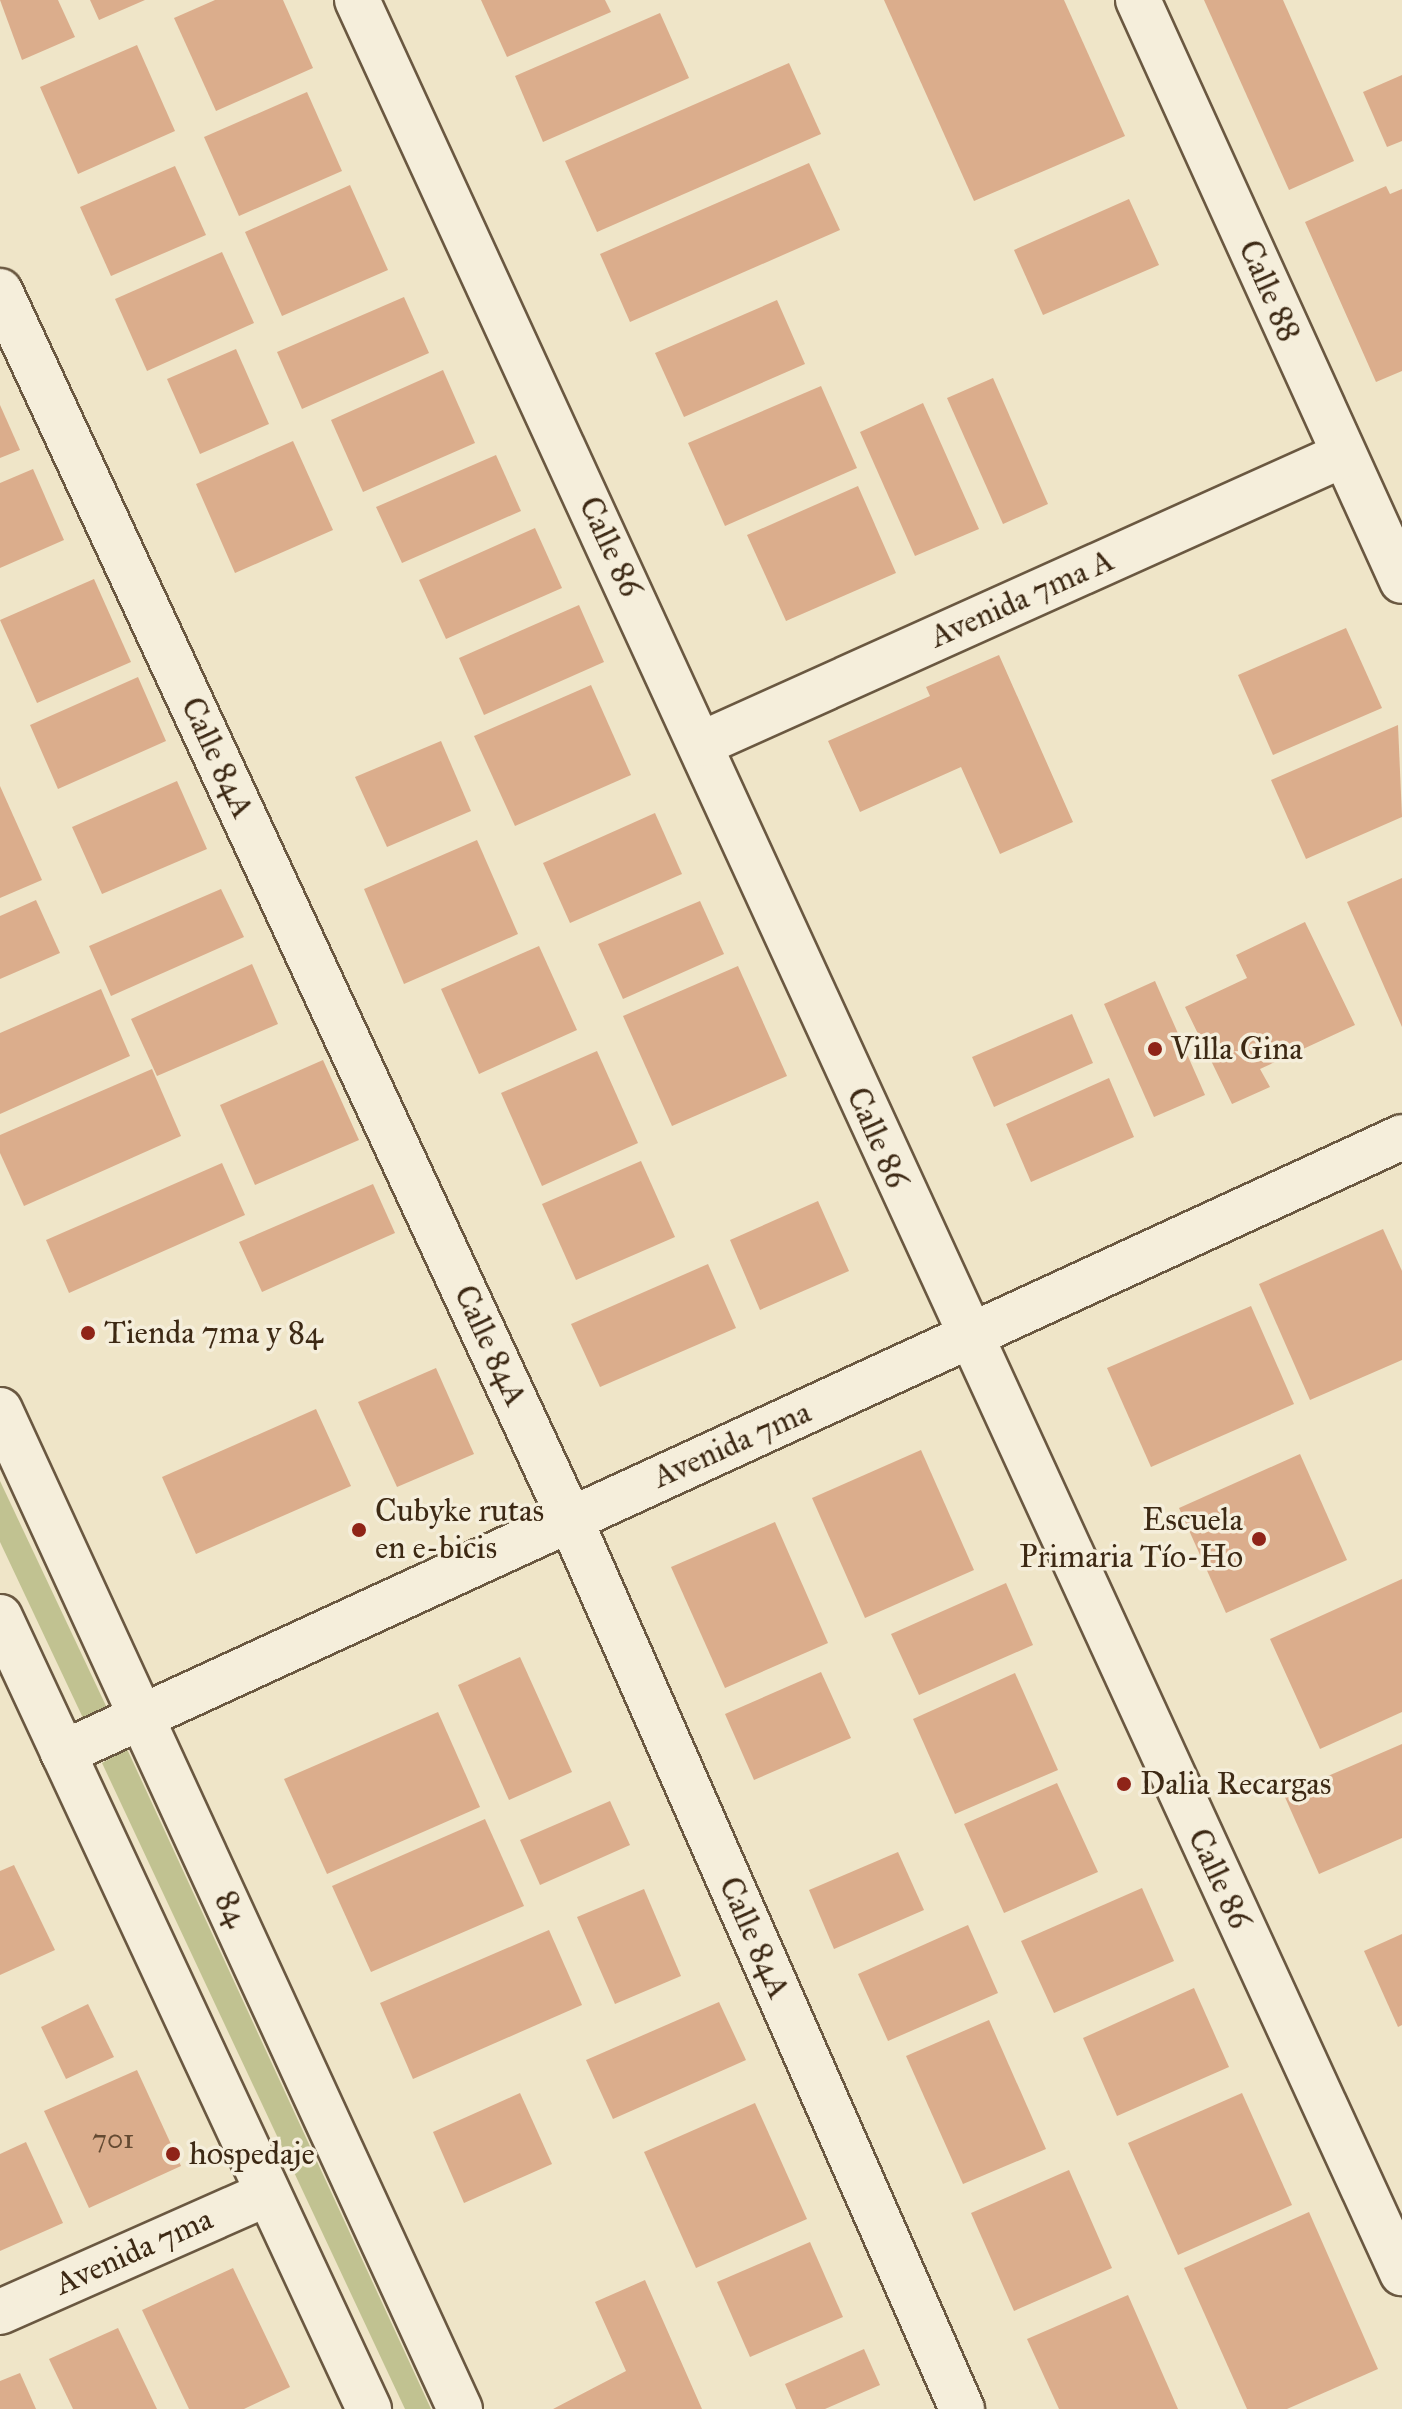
<!DOCTYPE html>
<meta charset="utf-8">
<style>
body{margin:0}
#map{position:relative;width:1402px;height:2409px;overflow:hidden;background:#efe5c8;font-family:"IM FELL Great Primer",serif}
div>[style]{position:absolute}
.green>*{inset:0;background:#c1c291}
.building>*{inset:0;background:#dbad8c}
.roads{filter:drop-shadow(2px 0 #6a5841) drop-shadow(-2px 0 #6a5841) drop-shadow(0 2px #6a5841) drop-shadow(0 -2px #6a5841)}
.street>*{height:44px;margin:-22px;padding:0 22px;transform-origin:22px;border-radius:22px;background:#f5eedb}
.secondary>*{height:44px;margin:-22px;padding:0 22px;transform-origin:22px;border-radius:22px;background:#f5eedb}
.dots>*{width:22px;height:22px;translate:-50% -50%;box-sizing:border-box;border:4px solid #f5eedb;border-radius:50%}
span{translate:-50% -50%;white-space:nowrap;text-align:center;line-height:1.15;-webkit-text-stroke:7px #f5eedb;paint-order:stroke}
.number-label{font-size:28px;color:#644a32}
.number-label span{-webkit-text-stroke-width:0}
.street-label{font-size:32px;color:#3d2914}
.poi-label{font-size:32px;color:#3d2914}
.left{translate:0 -50%;text-align:left}
.right{translate:-100% -50%;text-align:right}
</style>
<div id="map">
<div class="green">
<i style="clip-path:polygon(0 1481px,107px 1708px,103px 1713px,83px 1718px,0 1542px)"></i>
<i style="clip-path:polygon(127px 1749px,431px 2409px,405px 2409px,102px 1763px)"></i>
</div>
<div class="building">
<i style="clip-path:polygon(0 0,58px 0,75px 37px,22px 60px)"></i>
<i style="clip-path:polygon(90px 0,145px 0,99px 20px)"></i>
<i style="clip-path:polygon(215px 0,283px 0,313px 68px,216px 111px,174px 18px)"></i>
<i style="clip-path:polygon(481px 0,605px 0,611px 12px,507px 57px)"></i>
<i style="clip-path:polygon(884px 0,1064px 0,1125px 136px,974px 201px)"></i>
<i style="clip-path:polygon(1204px 0,1283px 0,1354px 161px,1289px 190px)"></i>
<i style="clip-path:polygon(660px 13px,689px 78px,543px 142px,515px 76px)"></i>
<i style="clip-path:polygon(137px 45px,175px 131px,78px 174px,40px 87px)"></i>
<i style="clip-path:polygon(789px 63px,821px 134px,597px 232px,565px 161px)"></i>
<i style="clip-path:polygon(1402px 75px,1402px 141px,1387px 147px,1363px 92px)"></i>
<i style="clip-path:polygon(307px 92px,342px 171px,239px 216px,204px 137px)"></i>
<i style="clip-path:polygon(809px 163px,840px 230px,630px 322px,600px 254px)"></i>
<i style="clip-path:polygon(175px 166px,206px 235px,111px 276px,80px 207px)"></i>
<i style="clip-path:polygon(350px 185px,388px 270px,282px 316px,245px 232px)"></i>
<i style="clip-path:polygon(1386px 186px,1390px 194px,1402px 189px,1402px 371px,1376px 382px,1305px 222px)"></i>
<i style="clip-path:polygon(1129px 199px,1159px 265px,1043px 315px,1014px 250px)"></i>
<i style="clip-path:polygon(222px 252px,254px 323px,147px 371px,115px 299px)"></i>
<i style="clip-path:polygon(404px 297px,429px 353px,302px 409px,277px 352px)"></i>
<i style="clip-path:polygon(777px 300px,805px 364px,684px 417px,655px 353px)"></i>
<i style="clip-path:polygon(236px 349px,269px 424px,200px 454px,167px 379px)"></i>
<i style="clip-path:polygon(443px 370px,475px 443px,363px 492px,331px 420px)"></i>
<i style="clip-path:polygon(993px 378px,1048px 504px,1003px 524px,947px 398px)"></i>
<i style="clip-path:polygon(821px 386px,857px 468px,725px 526px,688px 443px)"></i>
<i style="clip-path:polygon(923px 403px,979px 529px,915px 556px,860px 432px)"></i>
<i style="clip-path:polygon(0 405px,20px 450px,0 458px)"></i>
<i style="clip-path:polygon(293px 441px,333px 530px,235px 573px,196px 484px)"></i>
<i style="clip-path:polygon(496px 455px,521px 511px,402px 563px,376px 507px)"></i>
<i style="clip-path:polygon(33px 469px,64px 540px,0 568px,0 483px)"></i>
<i style="clip-path:polygon(858px 486px,896px 573px,786px 621px,747px 535px)"></i>
<i style="clip-path:polygon(535px 528px,562px 588px,446px 639px,419px 580px)"></i>
<i style="clip-path:polygon(94px 579px,131px 662px,37px 703px,0 620px)"></i>
<i style="clip-path:polygon(579px 605px,604px 662px,484px 715px,459px 658px)"></i>
<i style="clip-path:polygon(1346px 628px,1382px 708px,1273px 755px,1238px 675px)"></i>
<i style="clip-path:polygon(999px 655px,1073px 822px,1000px 854px,961px 767px,860px 812px,828px 741px,930px 696px,926px 687px)"></i>
<i style="clip-path:polygon(138px 677px,166px 741px,58px 789px,30px 725px)"></i>
<i style="clip-path:polygon(591px 685px,631px 775px,515px 826px,474px 736px)"></i>
<i style="clip-path:polygon(1398px 725px,1402px 817px,1306px 859px,1271px 780px)"></i>
<i style="clip-path:polygon(441px 741px,471px 811px,387px 847px,355px 777px)"></i>
<i style="clip-path:polygon(177px 781px,207px 849px,102px 894px,72px 827px)"></i>
<i style="clip-path:polygon(0 786px,42px 880px,0 898px)"></i>
<i style="clip-path:polygon(655px 813px,682px 874px,570px 923px,543px 863px)"></i>
<i style="clip-path:polygon(477px 840px,518px 934px,404px 984px,364px 889px)"></i>
<i style="clip-path:polygon(1402px 878px,1402px 1027px,1347px 902px)"></i>
<i style="clip-path:polygon(221px 889px,244px 937px,111px 996px,89px 946px)"></i>
<i style="clip-path:polygon(36px 900px,60px 953px,0 979px,0 916px)"></i>
<i style="clip-path:polygon(700px 901px,724px 954px,623px 999px,598px 944px)"></i>
<i style="clip-path:polygon(1305px 922px,1355px 1025px,1260px 1069px,1270px 1087px,1232px 1104px,1185px 1007px,1247px 978px,1236px 955px)"></i>
<i style="clip-path:polygon(539px 946px,577px 1030px,479px 1074px,441px 989px)"></i>
<i style="clip-path:polygon(252px 964px,278px 1024px,157px 1076px,131px 1019px)"></i>
<i style="clip-path:polygon(738px 966px,787px 1076px,672px 1126px,623px 1016px)"></i>
<i style="clip-path:polygon(1155px 981px,1205px 1095px,1154px 1117px,1104px 1004px)"></i>
<i style="clip-path:polygon(101px 989px,130px 1056px,0 1114px,0 1033px)"></i>
<i style="clip-path:polygon(1072px 1014px,1093px 1063px,994px 1107px,972px 1057px)"></i>
<i style="clip-path:polygon(597px 1051px,638px 1143px,542px 1186px,501px 1093px)"></i>
<i style="clip-path:polygon(323px 1060px,359px 1140px,255px 1185px,220px 1105px)"></i>
<i style="clip-path:polygon(152px 1069px,181px 1136px,24px 1206px,0 1153px,0 1135px)"></i>
<i style="clip-path:polygon(1109px 1078px,1134px 1137px,1031px 1182px,1006px 1124px)"></i>
<i style="clip-path:polygon(641px 1161px,675px 1237px,576px 1280px,542px 1204px)"></i>
<i style="clip-path:polygon(222px 1163px,245px 1215px,69px 1293px,46px 1240px)"></i>
<i style="clip-path:polygon(373px 1184px,395px 1233px,262px 1292px,239px 1242px)"></i>
<i style="clip-path:polygon(818px 1201px,849px 1271px,760px 1310px,730px 1240px)"></i>
<i style="clip-path:polygon(1383px 1229px,1402px 1271px,1402px 1360px,1310px 1400px,1259px 1284px)"></i>
<i style="clip-path:polygon(708px 1264px,736px 1328px,600px 1387px,571px 1324px)"></i>
<i style="clip-path:polygon(1251px 1306px,1294px 1404px,1151px 1467px,1107px 1368px)"></i>
<i style="clip-path:polygon(436px 1368px,474px 1454px,397px 1487px,358px 1402px)"></i>
<i style="clip-path:polygon(316px 1409px,351px 1486px,196px 1554px,162px 1477px)"></i>
<i style="clip-path:polygon(921px 1450px,974px 1570px,865px 1618px,812px 1498px)"></i>
<i style="clip-path:polygon(1300px 1454px,1347px 1560px,1226px 1613px,1179px 1508px)"></i>
<i style="clip-path:polygon(775px 1522px,828px 1643px,725px 1688px,671px 1567px)"></i>
<i style="clip-path:polygon(1402px 1579px,1402px 1712px,1320px 1749px,1270px 1639px)"></i>
<i style="clip-path:polygon(1006px 1583px,1033px 1645px,919px 1695px,891px 1634px)"></i>
<i style="clip-path:polygon(520px 1657px,572px 1772px,509px 1800px,458px 1685px)"></i>
<i style="clip-path:polygon(821px 1672px,851px 1738px,754px 1780px,725px 1714px)"></i>
<i style="clip-path:polygon(1015px 1673px,1058px 1770px,955px 1814px,913px 1719px)"></i>
<i style="clip-path:polygon(438px 1712px,480px 1807px,327px 1874px,284px 1779px)"></i>
<i style="clip-path:polygon(1402px 1744px,1402px 1838px,1319px 1874px,1284px 1795px)"></i>
<i style="clip-path:polygon(1057px 1783px,1098px 1872px,1004px 1913px,964px 1824px)"></i>
<i style="clip-path:polygon(610px 1801px,630px 1845px,540px 1885px,520px 1840px)"></i>
<i style="clip-path:polygon(485px 1819px,524px 1906px,371px 1972px,332px 1886px)"></i>
<i style="clip-path:polygon(898px 1852px,924px 1910px,834px 1949px,809px 1890px)"></i>
<i style="clip-path:polygon(14px 1865px,55px 1950px,0 1975px,0 1871px)"></i>
<i style="clip-path:polygon(1142px 1888px,1174px 1961px,1054px 2013px,1021px 1941px)"></i>
<i style="clip-path:polygon(644px 1889px,681px 1976px,615px 2004px,577px 1917px)"></i>
<i style="clip-path:polygon(968px 1925px,998px 1993px,888px 2041px,858px 1974px)"></i>
<i style="clip-path:polygon(549px 1930px,582px 2005px,413px 2079px,380px 2003px)"></i>
<i style="clip-path:polygon(1402px 1934px,1402px 2025px,1398px 2027px,1364px 1951px)"></i>
<i style="clip-path:polygon(1194px 1988px,1229px 2067px,1117px 2116px,1083px 2038px)"></i>
<i style="clip-path:polygon(719px 2002px,746px 2060px,613px 2119px,586px 2060px)"></i>
<i style="clip-path:polygon(88px 2004px,114px 2057px,66px 2079px,41px 2027px)"></i>
<i style="clip-path:polygon(989px 2020px,1046px 2149px,963px 2184px,906px 2056px)"></i>
<i style="clip-path:polygon(137px 2070px,181px 2166px,89px 2208px,44px 2111px)"></i>
<i style="clip-path:polygon(520px 2093px,552px 2164px,464px 2203px,433px 2132px)"></i>
<i style="clip-path:polygon(1242px 2093px,1292px 2205px,1178px 2255px,1128px 2143px)"></i>
<i style="clip-path:polygon(755px 2103px,807px 2219px,696px 2268px,644px 2152px)"></i>
<i style="clip-path:polygon(26px 2142px,63px 2223px,0 2251px,0 2154px)"></i>
<i style="clip-path:polygon(1069px 2170px,1112px 2268px,1014px 2311px,971px 2213px)"></i>
<i style="clip-path:polygon(1309px 2212px,1378px 2369px,1287px 2409px,1247px 2409px,1184px 2268px)"></i>
<i style="clip-path:polygon(810px 2242px,843px 2317px,750px 2357px,717px 2282px)"></i>
<i style="clip-path:polygon(233px 2268px,290px 2387px,244px 2409px,189px 2409px,142px 2310px)"></i>
<i style="clip-path:polygon(645px 2280px,702px 2409px,553px 2409px,626px 2371px,595px 2302px)"></i>
<i style="clip-path:polygon(1128px 2295px,1178px 2409px,1059px 2409px,1027px 2339px)"></i>
<i style="clip-path:polygon(118px 2328px,157px 2409px,73px 2409px,49px 2359px)"></i>
<i style="clip-path:polygon(864px 2349px,880px 2385px,825px 2409px,796px 2409px,785px 2384px)"></i>
<i style="clip-path:polygon(20px 2373px,36px 2409px,0 2409px,0 2381px)"></i>
</div>
<div class="roads">
<div class="street">
<i style="left:357px;top:0;width:2502px;rotate:65.31deg"></i>
<i style="left:1138px;top:0;width:638px;rotate:65.56deg"></i>
<i style="left:0;top:291px;width:1354px;rotate:65.1deg"></i>
<i style="left:570px;top:1519px;width:973px;rotate:66.23deg"></i>
<i style="left:701px;top:744px;width:704px;rotate:-24.24deg"></i>
<i style="left:63px;top:1753px;width:1474px;rotate:-24.7deg"></i>
</div>
<div class="secondary">
<i style="left:0;top:1410px;width:1100px;rotate:65.28deg"></i>
<i style="left:0;top:1617px;width:874px;rotate:65.02deg"></i>
<i style="left:0;top:2312px;width:293px;rotate:-23.9deg"></i>
</div>
</div>
<div class="dots">
<i style="left:1155px;top:1049px;background:#8f2418"></i>
<i style="left:88px;top:1333px;background:#8f2418"></i>
<i style="left:359px;top:1530px;background:#8f2418"></i>
<i style="left:1259px;top:1539px;background:#8f2418"></i>
<i style="left:1124px;top:1784px;background:#8f2418"></i>
<i style="left:173px;top:2154px;background:#8f2418"></i>
</div>
<div class="number-label">
<span style="left:113px;top:2139px">701</span>
</div>
<div class="street-label">
<span style="left:1269px;top:291px;rotate:66deg">Calle 88</span>
<span style="left:610px;top:547px;rotate:65deg">Calle 86</span>
<span style="left:1022px;top:599px;rotate:-24deg">Avenida 7ma A</span>
<span style="left:217px;top:758px;rotate:65deg">Calle 84A</span>
<span style="left:877px;top:1138px;rotate:66deg">Calle 86</span>
<span style="left:490px;top:1346px;rotate:65deg">Calle 84A</span>
<span style="left:732px;top:1445px;rotate:-24deg">Avenida 7ma</span>
<span style="left:1219px;top:1879px;rotate:65deg">Calle 86</span>
<span style="left:231px;top:1909px;rotate:65deg">84</span>
<span style="left:754px;top:1938px;rotate:66deg">Calle 84A</span>
<span style="left:134px;top:2252px;rotate:-24deg">Avenida 7ma</span>
</div>
<div class="poi-label">
<span class="left" style="left:1171px;top:1049px">Villa Gina</span>
<span class="left" style="left:104px;top:1333px">Tienda 7ma y 84</span>
<span class="left" style="left:375px;top:1530px">Cubyke rutas<br>en e-bicis</span>
<span class="right" style="left:1243px;top:1539px">Escuela<br>Primaria Tío-Ho</span>
<span class="left" style="left:1140px;top:1784px">Dalia Recargas</span>
<span class="left" style="left:189px;top:2154px">hospedaje</span>
</div>
</div>
